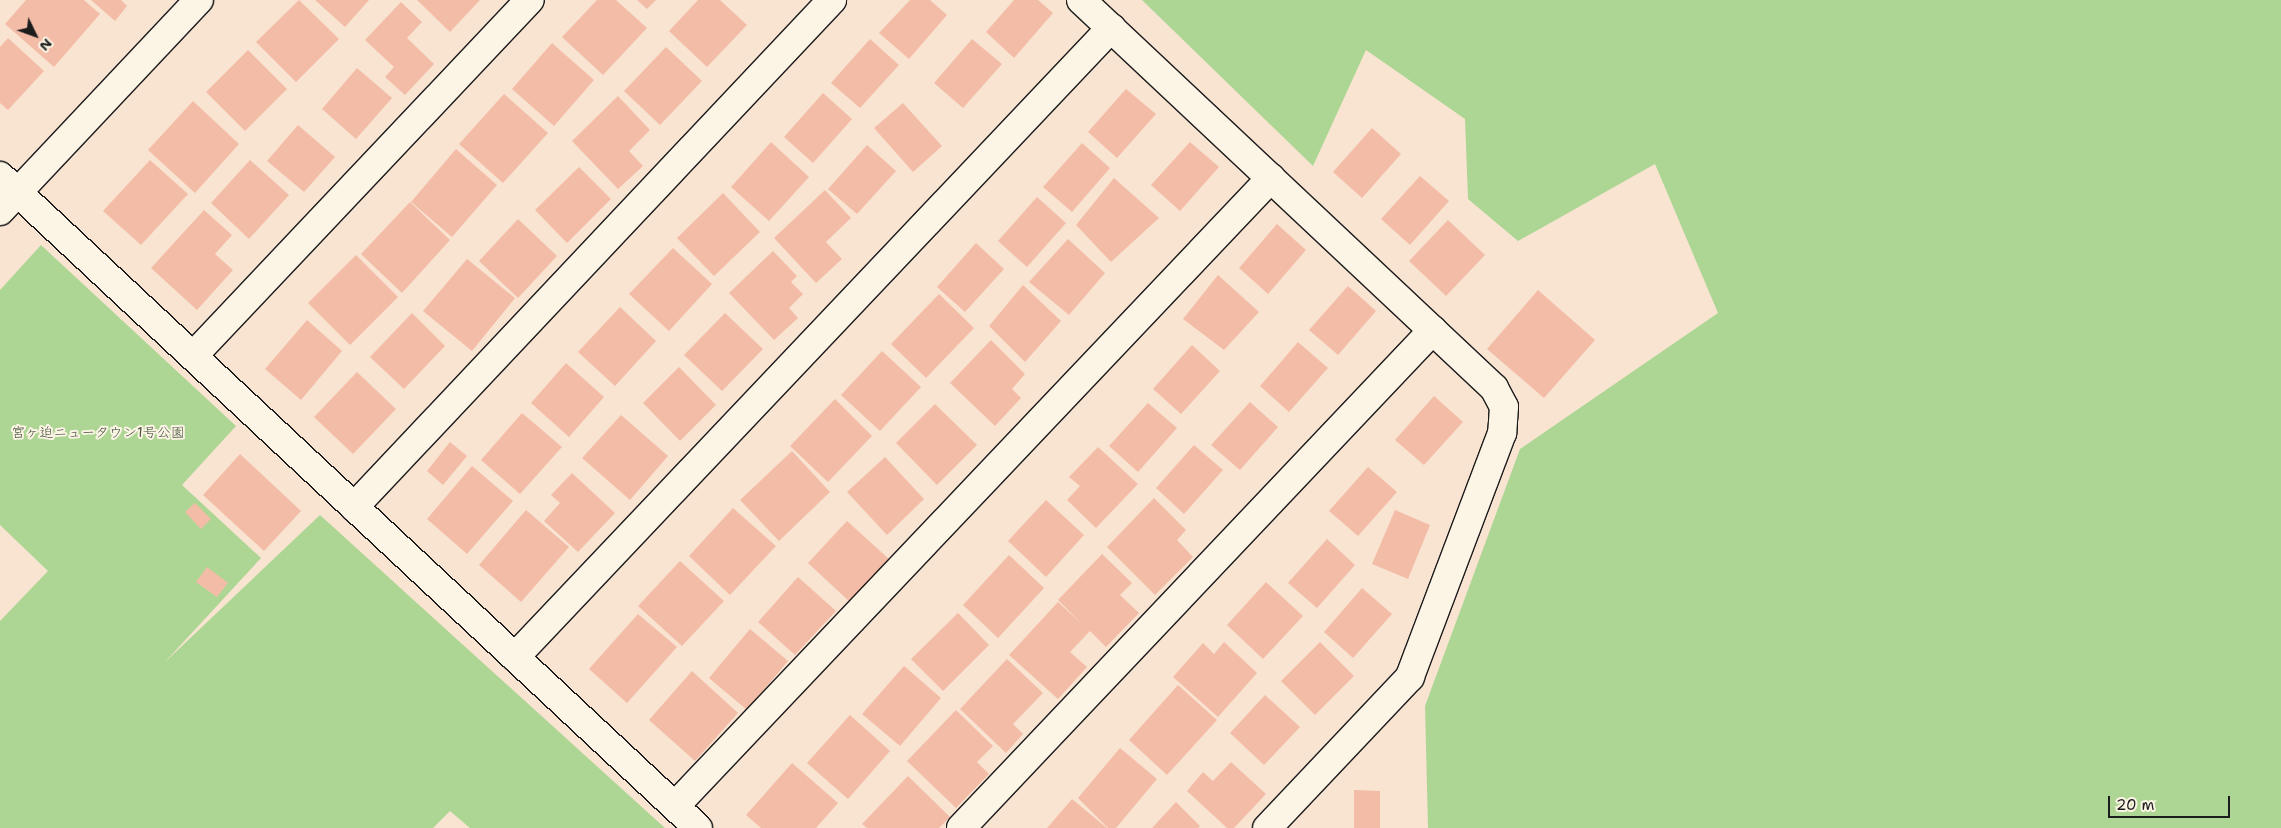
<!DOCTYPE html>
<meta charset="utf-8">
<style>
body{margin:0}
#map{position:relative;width:2281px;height:828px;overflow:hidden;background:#f9e4d2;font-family:"Shantell Sans","Klee One",sans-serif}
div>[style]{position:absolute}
.green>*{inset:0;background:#add694}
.building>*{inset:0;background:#f3bca7}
.roads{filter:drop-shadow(1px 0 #1c1c1c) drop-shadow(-1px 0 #1c1c1c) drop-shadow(0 1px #1c1c1c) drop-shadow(0 -1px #1c1c1c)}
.minor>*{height:28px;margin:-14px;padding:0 14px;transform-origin:14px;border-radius:14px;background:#fcf5e5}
span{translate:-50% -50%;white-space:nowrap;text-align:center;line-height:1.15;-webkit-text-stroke:4px #fcf5e5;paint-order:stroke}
.park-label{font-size:14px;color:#485440}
.north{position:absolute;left:10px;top:10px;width:50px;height:50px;-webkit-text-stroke:4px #fcf5e5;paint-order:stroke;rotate:132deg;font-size:14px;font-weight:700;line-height:20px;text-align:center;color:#1c1c1c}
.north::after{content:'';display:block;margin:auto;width:18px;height:22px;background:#1c1c1c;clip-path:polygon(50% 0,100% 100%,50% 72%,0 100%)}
.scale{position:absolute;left:2108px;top:796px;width:122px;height:22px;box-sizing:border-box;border:2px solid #1c1c1c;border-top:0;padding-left:6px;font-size:15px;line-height:18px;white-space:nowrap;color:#1c1c1c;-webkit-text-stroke:4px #fcf5e5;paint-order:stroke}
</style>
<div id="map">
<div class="green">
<i style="clip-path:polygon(1142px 0,2281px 0,2281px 828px,1428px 828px,1425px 706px,1520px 449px,1718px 313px,1655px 164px,1518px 241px,1468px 199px,1465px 119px,1366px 50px,1313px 166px)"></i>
<i style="clip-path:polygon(41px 245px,236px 426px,182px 485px,261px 558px,165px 662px,320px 515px,665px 828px,470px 828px,450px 811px,433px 828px,0 828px,0 621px,48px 571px,0 525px,0 290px)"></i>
</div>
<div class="building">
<i style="clip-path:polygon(26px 0,84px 0,100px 14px,54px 67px,5px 24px)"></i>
<i style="clip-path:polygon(91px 0,121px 0,127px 6px,115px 21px)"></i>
<i style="clip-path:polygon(299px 0,339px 39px,296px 82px,256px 42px)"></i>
<i style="clip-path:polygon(315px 0,369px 0,345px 27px)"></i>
<i style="clip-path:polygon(417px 0,480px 0,450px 32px)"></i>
<i style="clip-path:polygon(597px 0,616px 0,647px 28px,603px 75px,562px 37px)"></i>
<i style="clip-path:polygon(637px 0,656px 0,647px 9px)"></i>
<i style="clip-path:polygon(698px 0,720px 0,747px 25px,707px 67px,669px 31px)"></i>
<i style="clip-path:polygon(910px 0,930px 0,947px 15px,909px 59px,879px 33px)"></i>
<i style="clip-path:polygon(1014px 0,1038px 0,1053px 13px,1014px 58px,986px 32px)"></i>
<i style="clip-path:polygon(401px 2px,422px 22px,407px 38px,434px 64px,405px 95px,385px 77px,394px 67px,365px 40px)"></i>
<i style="clip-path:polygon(8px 38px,44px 71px,8px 110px,0 103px,0 47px)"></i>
<i style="clip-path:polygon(870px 39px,899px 65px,860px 108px,831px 83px)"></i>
<i style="clip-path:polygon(972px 39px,1002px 64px,963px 108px,934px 83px)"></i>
<i style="clip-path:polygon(552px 43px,594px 80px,554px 126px,512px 89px)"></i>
<i style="clip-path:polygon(666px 47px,702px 81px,660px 125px,624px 91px)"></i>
<i style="clip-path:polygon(248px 50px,287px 89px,245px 131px,206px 92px)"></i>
<i style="clip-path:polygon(357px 68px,392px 98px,356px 139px,322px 109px)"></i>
<i style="clip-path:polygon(1126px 89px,1156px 114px,1117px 158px,1088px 132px)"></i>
<i style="clip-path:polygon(823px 93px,852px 119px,813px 163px,784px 137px)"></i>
<i style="clip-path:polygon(504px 94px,548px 133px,503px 183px,459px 144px)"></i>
<i style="clip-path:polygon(618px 96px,650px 130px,629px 151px,643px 166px,618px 189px,572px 141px)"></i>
<i style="clip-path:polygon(193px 101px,239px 144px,195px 193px,148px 150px)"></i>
<i style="clip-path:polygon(903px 103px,942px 146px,913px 172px,874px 128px)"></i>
<i style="clip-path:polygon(298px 125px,335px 157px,304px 192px,267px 161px)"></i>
<i style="clip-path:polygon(1372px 128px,1401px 154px,1362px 198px,1333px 172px)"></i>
<i style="clip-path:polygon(771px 142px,809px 177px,769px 221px,731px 187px)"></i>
<i style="clip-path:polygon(1190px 142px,1219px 167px,1180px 211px,1151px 185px)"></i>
<i style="clip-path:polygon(1082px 143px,1110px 168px,1072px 212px,1043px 187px)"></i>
<i style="clip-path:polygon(867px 145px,896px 171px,857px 214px,828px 189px)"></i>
<i style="clip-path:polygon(456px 149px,497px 185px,452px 237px,411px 202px)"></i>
<i style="clip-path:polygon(150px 160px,188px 194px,141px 245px,103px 211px)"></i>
<i style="clip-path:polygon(250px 160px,289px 195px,249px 239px,211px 203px)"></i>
<i style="clip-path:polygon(579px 167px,611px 199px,567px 243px,535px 210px)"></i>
<i style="clip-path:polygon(1420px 176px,1449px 201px,1410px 245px,1381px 219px)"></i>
<i style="clip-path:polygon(1114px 178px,1159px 218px,1111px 262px,1076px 225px)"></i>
<i style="clip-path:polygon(825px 190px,851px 218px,826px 242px,842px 259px,816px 283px,774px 238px)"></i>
<i style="clip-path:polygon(723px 193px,760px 232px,714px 276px,677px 238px)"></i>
<i style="clip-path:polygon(1037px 197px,1066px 223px,1027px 267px,998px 241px)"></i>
<i style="clip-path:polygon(410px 202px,450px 240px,402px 293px,361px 254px)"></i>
<i style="clip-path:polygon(204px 210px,232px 235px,215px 254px,233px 270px,197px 310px,151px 268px)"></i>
<i style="clip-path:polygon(518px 219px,557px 256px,518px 298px,479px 261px)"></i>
<i style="clip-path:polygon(1448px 220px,1485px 255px,1446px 296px,1409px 261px)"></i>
<i style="clip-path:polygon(1277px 224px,1306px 250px,1268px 294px,1239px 268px)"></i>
<i style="clip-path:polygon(1068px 239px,1105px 273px,1069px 315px,1029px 282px)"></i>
<i style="clip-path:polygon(976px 243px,1004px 269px,965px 312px,937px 287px)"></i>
<i style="clip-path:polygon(673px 248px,712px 284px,669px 331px,629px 294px)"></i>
<i style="clip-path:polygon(773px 251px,797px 276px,791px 282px,803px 294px,789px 308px,798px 318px,774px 340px,729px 293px)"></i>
<i style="clip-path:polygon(356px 255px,398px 297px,350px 345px,308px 303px)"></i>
<i style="clip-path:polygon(467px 259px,515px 298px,472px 351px,423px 311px)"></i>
<i style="clip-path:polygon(1218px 275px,1259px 312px,1224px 350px,1183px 319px)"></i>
<i style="clip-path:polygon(1023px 285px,1061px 321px,1025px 362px,989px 326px)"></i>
<i style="clip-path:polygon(1348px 286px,1376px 311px,1338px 355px,1309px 330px)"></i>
<i style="clip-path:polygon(1538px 290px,1595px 340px,1544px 398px,1487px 349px)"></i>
<i style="clip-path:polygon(939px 294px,974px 328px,926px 378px,891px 344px)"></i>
<i style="clip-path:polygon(620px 307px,656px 341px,615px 386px,578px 352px)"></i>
<i style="clip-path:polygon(412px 313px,445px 346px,404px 389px,370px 357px)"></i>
<i style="clip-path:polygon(725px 313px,763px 349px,722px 391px,684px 355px)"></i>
<i style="clip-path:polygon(307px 320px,342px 351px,301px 400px,265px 369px)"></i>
<i style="clip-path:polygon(991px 340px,1025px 374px,1012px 389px,1021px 398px,995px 426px,950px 383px)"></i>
<i style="clip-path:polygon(1298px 342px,1328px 368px,1289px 412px,1260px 386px)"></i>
<i style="clip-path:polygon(1192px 345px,1220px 371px,1181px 414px,1153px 389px)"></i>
<i style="clip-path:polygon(882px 351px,921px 387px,880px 431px,841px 395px)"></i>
<i style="clip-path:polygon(566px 363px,604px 397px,569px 437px,531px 403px)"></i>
<i style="clip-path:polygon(679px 367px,716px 405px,680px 441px,643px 403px)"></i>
<i style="clip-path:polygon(357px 372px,396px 409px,353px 454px,314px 417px)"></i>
<i style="clip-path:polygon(1434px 396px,1463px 422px,1424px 465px,1395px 440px)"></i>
<i style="clip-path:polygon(835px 399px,872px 436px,828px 482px,790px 446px)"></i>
<i style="clip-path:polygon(1250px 402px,1278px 427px,1240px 470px,1211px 445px)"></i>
<i style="clip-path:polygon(1148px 403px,1177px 428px,1138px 472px,1109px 446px)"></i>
<i style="clip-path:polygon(935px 404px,977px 445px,937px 485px,896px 443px)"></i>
<i style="clip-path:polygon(522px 413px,562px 447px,520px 494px,481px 460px)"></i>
<i style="clip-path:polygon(621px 415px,668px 456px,630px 500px,582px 458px)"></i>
<i style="clip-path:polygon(450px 442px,467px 456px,443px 485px,427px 471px)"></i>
<i style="clip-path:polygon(1194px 445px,1223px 470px,1184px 514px,1156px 488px)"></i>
<i style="clip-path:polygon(1098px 447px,1138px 484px,1096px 528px,1067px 500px,1080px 486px,1069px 477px)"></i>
<i style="clip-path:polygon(792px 451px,830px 492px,779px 541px,740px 500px)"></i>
<i style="clip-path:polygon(240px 454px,301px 511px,264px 551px,203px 495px)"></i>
<i style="clip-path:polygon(885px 457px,924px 499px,887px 535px,847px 492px)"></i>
<i style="clip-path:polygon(472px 466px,513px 501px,467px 554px,427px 519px)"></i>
<i style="clip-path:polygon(1368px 467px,1397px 492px,1358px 536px,1329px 511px)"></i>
<i style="clip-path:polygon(572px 473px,615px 513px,578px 552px,544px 521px,560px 503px,551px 495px)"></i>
<i style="clip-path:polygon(1154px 498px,1186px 530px,1177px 540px,1193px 557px,1155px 595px,1107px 547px)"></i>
<i style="clip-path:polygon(1046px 500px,1084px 535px,1046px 577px,1008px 541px)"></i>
<i style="clip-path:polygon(195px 503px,211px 519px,201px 529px,185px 512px)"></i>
<i style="clip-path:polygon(733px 508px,776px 546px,730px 595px,689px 556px)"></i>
<i style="clip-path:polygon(526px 510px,569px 547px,521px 602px,479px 565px)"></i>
<i style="clip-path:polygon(1395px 510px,1430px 525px,1408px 579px,1372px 564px)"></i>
<i style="clip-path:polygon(847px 521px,889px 559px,851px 603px,808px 563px)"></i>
<i style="clip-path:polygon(1327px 539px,1355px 565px,1317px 608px,1288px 583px)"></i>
<i style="clip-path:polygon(1102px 554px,1132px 583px,1120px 595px,1139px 613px,1106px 647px,1090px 631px,1070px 652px,1087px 667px,1058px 699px,1009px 655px,1058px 602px,1082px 624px,1058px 600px)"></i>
<i style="clip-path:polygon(1009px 555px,1044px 588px,998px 638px,963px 605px)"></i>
<i style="clip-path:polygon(680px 561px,724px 601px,682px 646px,638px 606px)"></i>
<i style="clip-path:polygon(207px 567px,228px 583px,217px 597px,196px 582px)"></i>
<i style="clip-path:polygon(798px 577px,836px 611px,795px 655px,758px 622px)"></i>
<i style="clip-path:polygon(1266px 582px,1303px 616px,1263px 659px,1227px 625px)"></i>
<i style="clip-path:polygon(1362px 588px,1392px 614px,1353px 658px,1324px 632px)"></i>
<i style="clip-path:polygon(958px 613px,989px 645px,943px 691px,911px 659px)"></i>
<i style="clip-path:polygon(638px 614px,677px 647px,627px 703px,589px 669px)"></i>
<i style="clip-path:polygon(750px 629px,788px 661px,747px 710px,709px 678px)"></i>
<i style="clip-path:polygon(1224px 642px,1257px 673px,1218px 717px,1173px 677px,1203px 643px,1214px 654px)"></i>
<i style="clip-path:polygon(1320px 642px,1354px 676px,1315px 715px,1281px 681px)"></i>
<i style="clip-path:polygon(1007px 659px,1043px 693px,1013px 724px,1023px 734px,1006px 753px,960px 709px)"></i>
<i style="clip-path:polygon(904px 666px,941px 698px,900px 746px,862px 714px)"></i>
<i style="clip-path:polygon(692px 671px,738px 713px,695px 761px,649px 720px)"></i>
<i style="clip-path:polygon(1178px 685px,1217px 720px,1167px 775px,1129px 740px)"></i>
<i style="clip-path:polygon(1265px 695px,1300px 727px,1264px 765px,1230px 733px)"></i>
<i style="clip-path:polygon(956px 710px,993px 746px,977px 762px,989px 774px,956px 808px,907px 761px)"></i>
<i style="clip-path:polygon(850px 715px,890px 751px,848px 799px,807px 763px)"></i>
<i style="clip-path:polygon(1120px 748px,1157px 779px,1116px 828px,1108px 828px,1078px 798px)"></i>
<i style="clip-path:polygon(1231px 762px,1266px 794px,1234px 828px,1227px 828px,1187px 791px,1203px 772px,1213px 781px)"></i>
<i style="clip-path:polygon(792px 763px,838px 803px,816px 828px,761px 828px,746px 815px)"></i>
<i style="clip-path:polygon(908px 776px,950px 817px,939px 828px,867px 828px,862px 824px)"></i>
<i style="clip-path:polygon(1354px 790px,1380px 791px,1380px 828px,1354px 828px)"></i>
<i style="clip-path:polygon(1072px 799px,1107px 828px,1047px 828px)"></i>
<i style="clip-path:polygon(1176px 802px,1200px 826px,1198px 828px,1152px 828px)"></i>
</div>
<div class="roads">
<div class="minor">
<i style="left:1081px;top:0;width:567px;rotate:43.21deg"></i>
<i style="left:1494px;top:388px;width:21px;rotate:62deg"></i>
<i style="left:1504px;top:407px;width:26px;rotate:94deg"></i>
<i style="left:1502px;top:433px;width:261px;rotate:110.7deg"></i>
<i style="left:1410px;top:677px;width:208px;rotate:133.4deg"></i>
<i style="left:0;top:176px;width:955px;rotate:43.05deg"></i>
<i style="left:0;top:211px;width:290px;rotate:-46.7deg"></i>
<i style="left:193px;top:356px;width:490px;rotate:-46.6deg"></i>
<i style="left:354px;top:507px;width:697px;rotate:-46.69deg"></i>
<i style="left:515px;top:657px;width:867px;rotate:-46.54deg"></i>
<i style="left:675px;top:806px;width:866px;rotate:-46.5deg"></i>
<i style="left:961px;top:828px;width:686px;rotate:-46.54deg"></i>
</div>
</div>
<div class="park-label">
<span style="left:98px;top:432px">宮ヶ迫ニュータウン1号公園</span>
</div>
<div class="north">N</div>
<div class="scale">20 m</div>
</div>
